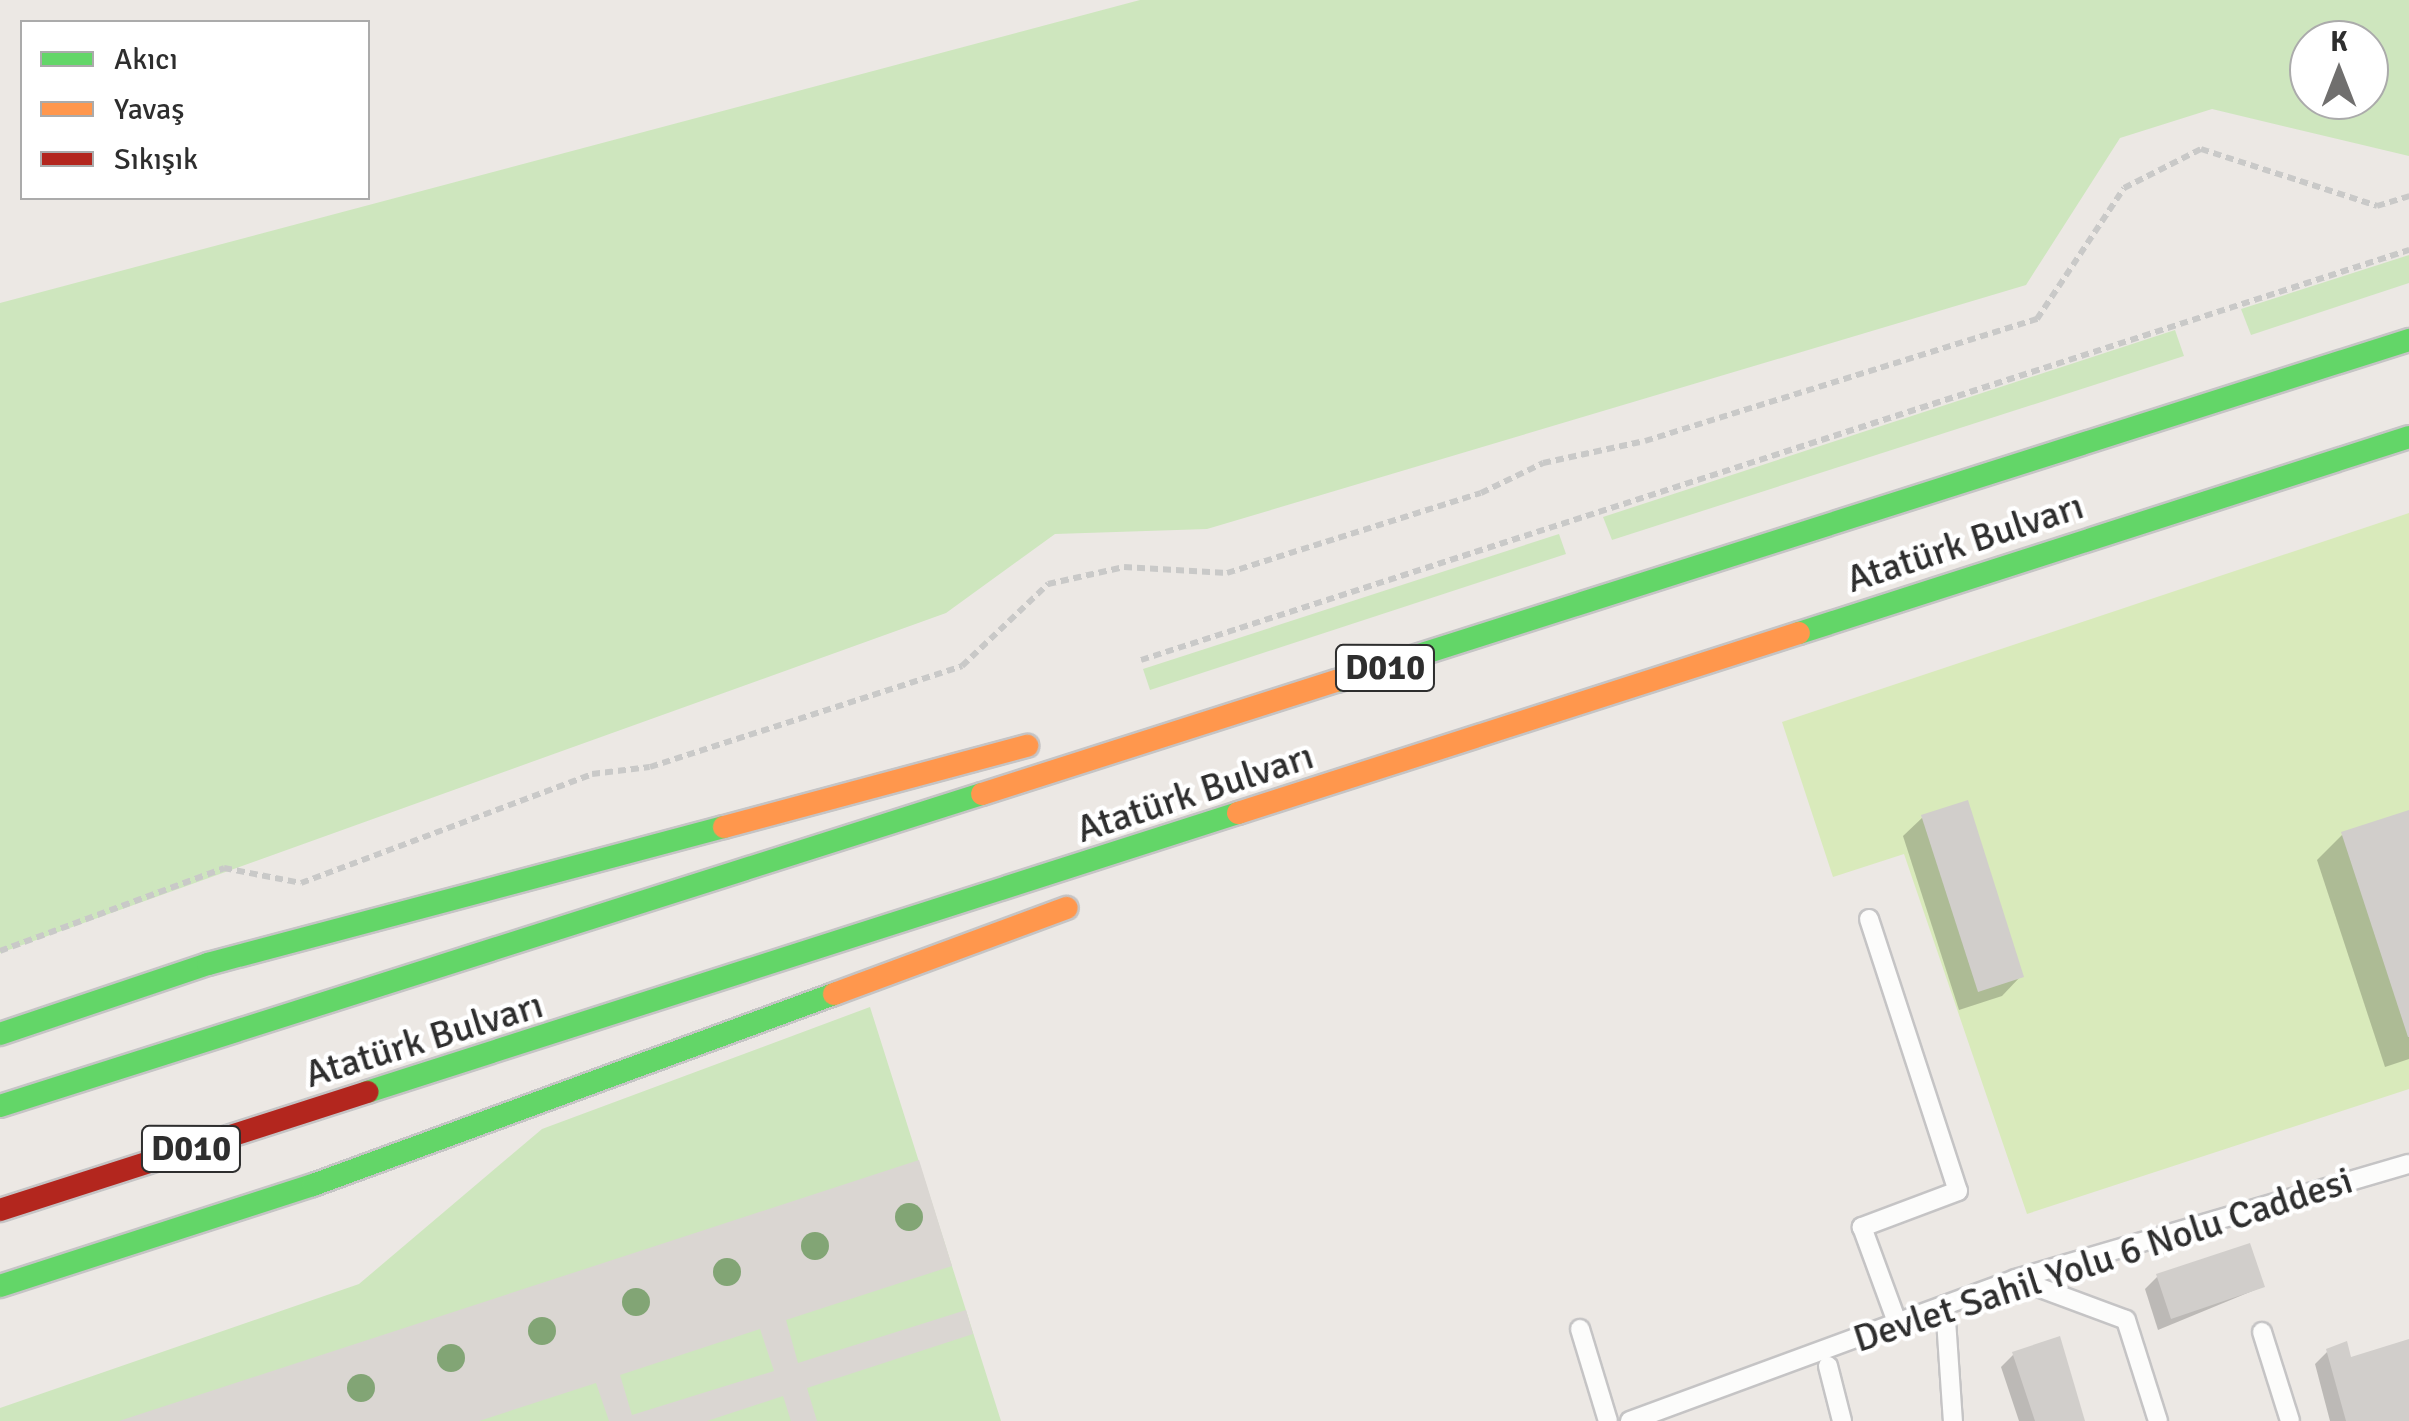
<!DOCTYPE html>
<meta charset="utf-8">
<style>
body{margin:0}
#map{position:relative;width:2409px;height:1421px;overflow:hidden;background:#ece8e4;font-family:Signika,sans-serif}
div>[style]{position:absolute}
.green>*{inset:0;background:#cee6be}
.pitch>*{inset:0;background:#d9eabb}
.plaza>*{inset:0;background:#dad6d2}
.shadow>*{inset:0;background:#0003}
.building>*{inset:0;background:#d1cecb}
.path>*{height:6px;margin-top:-3px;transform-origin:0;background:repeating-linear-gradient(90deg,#c9c9c8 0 8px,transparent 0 13px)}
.roads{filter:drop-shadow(2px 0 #c5c4c5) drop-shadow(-2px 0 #c5c4c5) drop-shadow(0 2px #c5c4c5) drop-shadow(0 -2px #c5c4c5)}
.lane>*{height:18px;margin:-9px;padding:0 9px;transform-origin:9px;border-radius:9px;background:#fcfcfb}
.fast>*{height:22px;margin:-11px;padding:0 11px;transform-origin:11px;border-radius:11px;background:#63d668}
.slow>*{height:22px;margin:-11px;padding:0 11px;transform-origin:11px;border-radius:11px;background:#ff974d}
.jam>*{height:22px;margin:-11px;padding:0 11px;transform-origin:11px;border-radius:11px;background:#b3261e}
.trees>*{width:28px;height:28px;margin:-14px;border-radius:50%;background:#82a575}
span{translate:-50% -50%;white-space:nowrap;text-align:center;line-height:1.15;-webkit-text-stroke:9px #fff;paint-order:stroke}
.shield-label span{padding:2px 8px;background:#fff;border:2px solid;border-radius:8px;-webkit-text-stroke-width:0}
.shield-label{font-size:35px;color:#2e2e2e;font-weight:700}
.street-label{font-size:38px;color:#2e2e2e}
.legend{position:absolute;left:20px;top:20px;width:350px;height:180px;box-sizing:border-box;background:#fff;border:2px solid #ababab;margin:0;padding:12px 18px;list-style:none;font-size:30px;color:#2e2e2e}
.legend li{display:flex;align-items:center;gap:20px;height:50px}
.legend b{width:50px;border:2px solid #ababab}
.north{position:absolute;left:2289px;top:20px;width:100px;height:100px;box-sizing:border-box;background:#fff;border:2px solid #ababab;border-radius:50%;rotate:0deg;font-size:28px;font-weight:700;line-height:40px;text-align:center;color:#2e2e2e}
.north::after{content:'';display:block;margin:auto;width:35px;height:45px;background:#706f6e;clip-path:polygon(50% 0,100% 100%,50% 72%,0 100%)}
</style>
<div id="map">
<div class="green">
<i style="clip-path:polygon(evenodd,1140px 0,2409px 0,2409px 156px,2212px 109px,2120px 138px,2026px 285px,1207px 529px,1055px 534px,946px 613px,0 953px,0 303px,1140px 0,2369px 40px,2369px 100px,2309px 100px,2309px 40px,2369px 40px)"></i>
<i style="clip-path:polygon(2409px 255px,2409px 283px,2251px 335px,2241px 309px)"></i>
<i style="clip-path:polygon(2175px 330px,2184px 356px,1612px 540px,1603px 517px)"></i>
<i style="clip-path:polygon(1559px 534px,1566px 554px,1150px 690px,1143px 669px)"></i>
<i style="clip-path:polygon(870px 1007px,1001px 1421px,0 1421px,0 1408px,359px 1284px,542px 1129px)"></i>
</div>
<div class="pitch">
<i style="clip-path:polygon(2409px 513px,2409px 1089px,2027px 1214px,1904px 854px,1833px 877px,1782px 722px)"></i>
</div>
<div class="plaza">
<i style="clip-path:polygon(evenodd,919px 1160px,952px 1266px,786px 1320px,798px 1363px,966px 1310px,973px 1334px,807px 1388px,817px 1421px,791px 1421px,783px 1396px,707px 1421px,609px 1421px,596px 1383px,479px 1421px,119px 1421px,919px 1160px,760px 1329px,774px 1371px,632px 1415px,620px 1375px,760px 1329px)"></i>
</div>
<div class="shadow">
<i style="clip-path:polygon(2409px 813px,2409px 1059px,2385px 1067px,2317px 860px,2342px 835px)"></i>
<i style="clip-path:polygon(1923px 817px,2021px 976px,2002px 996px,1959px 1010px,1903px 836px)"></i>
<i style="clip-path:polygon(2158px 1276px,2262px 1287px,2158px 1330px,2145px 1289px)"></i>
<i style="clip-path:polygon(2409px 1341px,2409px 1421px,2330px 1421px,2315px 1364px,2328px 1351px,2350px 1360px)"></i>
<i style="clip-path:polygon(2014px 1354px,2082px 1421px,2019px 1421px,2001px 1367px)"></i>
</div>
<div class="building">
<i style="clip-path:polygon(1968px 800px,2024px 977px,1978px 992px,1921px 815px)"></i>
<i style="clip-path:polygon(2409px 810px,2409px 1037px,2408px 1037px,2341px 832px)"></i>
<i style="clip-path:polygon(2250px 1243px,2265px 1287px,2171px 1319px,2156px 1274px)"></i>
<i style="clip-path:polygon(2060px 1336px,2085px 1421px,2035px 1421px,2012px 1352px)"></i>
<i style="clip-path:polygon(2409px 1339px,2409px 1421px,2346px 1421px,2326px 1349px,2347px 1341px,2351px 1357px)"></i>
</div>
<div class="path">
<i style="left:1141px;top:660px;width:1333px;rotate:-17.92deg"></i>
<i style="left:0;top:951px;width:239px;rotate:-20.3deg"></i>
<i style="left:224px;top:868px;width:78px;rotate:11deg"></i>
<i style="left:301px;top:883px;width:311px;rotate:-20.5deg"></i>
<i style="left:592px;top:774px;width:58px;rotate:-6.9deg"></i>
<i style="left:650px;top:767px;width:328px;rotate:-17.9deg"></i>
<i style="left:962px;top:666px;width:119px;rotate:-43.6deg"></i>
<i style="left:1048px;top:584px;width:78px;rotate:-12.6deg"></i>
<i style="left:1124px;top:567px;width:103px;rotate:3.3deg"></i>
<i style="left:1227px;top:573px;width:266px;rotate:-17.5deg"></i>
<i style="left:1481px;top:493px;width:69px;rotate:-25.8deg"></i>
<i style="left:1543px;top:463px;width:104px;rotate:-12.2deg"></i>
<i style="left:1645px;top:441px;width:411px;rotate:-17.3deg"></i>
<i style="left:2037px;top:319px;width:157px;rotate:-56.4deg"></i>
<i style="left:2124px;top:188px;width:86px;rotate:-26.9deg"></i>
<i style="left:2201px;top:149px;width:185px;rotate:17.9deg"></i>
<i style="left:2377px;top:206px;width:34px;rotate:-17deg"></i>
</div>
<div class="roads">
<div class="lane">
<i style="left:1869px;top:919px;width:286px;rotate:71.9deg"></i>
<i style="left:1958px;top:1191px;width:103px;rotate:159.4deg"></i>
<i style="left:1862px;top:1227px;width:101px;rotate:69.8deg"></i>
<i style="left:2016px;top:1279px;width:117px;rotate:20.4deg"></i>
<i style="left:2126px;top:1320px;width:106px;rotate:72.4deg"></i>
<i style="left:1945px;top:1305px;width:116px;rotate:86.1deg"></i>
<i style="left:1580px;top:1329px;width:96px;rotate:73.1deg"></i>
<i style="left:2262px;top:1332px;width:93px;rotate:72.5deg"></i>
<i style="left:1828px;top:1366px;width:57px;rotate:75.7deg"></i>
<i style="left:1630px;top:1421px;width:410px;rotate:-20.2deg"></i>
<i style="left:2015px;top:1279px;width:410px;rotate:-16.3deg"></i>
</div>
<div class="fast">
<i style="left:1799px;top:633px;width:641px;rotate:-17.81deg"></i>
<i style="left:1337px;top:681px;width:1125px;rotate:-17.65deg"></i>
<i style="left:0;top:1034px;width:219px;rotate:-18.6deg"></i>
<i style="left:208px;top:964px;width:534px;rotate:-14.87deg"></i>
<i style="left:367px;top:1092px;width:915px;rotate:-17.76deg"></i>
<i style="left:0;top:1106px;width:1030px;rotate:-17.63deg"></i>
<i style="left:0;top:1286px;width:329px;rotate:-17.9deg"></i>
<i style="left:313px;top:1185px;width:555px;rotate:-20.13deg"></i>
</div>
<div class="slow">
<i style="left:982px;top:794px;width:373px;rotate:-17.7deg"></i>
<i style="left:1238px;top:813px;width:589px;rotate:-17.79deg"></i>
<i style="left:724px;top:827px;width:314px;rotate:-15deg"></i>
<i style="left:834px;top:994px;width:248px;rotate:-20.3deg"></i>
</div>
<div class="jam">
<i style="left:0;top:1210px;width:386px;rotate:-17.8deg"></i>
</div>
</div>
<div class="trees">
<i style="left:909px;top:1217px"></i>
<i style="left:815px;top:1246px"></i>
<i style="left:727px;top:1272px"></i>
<i style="left:636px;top:1302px"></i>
<i style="left:542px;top:1331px"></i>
<i style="left:451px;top:1358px"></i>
<i style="left:361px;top:1388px"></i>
</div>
<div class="shield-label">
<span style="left:1385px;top:668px">D010</span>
<span style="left:191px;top:1149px">D010</span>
</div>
<div class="street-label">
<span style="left:1965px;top:543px;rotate:-18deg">Atatürk Bulvarı</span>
<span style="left:1195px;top:793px;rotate:-18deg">Atatürk Bulvarı</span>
<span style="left:424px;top:1040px;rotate:-17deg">Atatürk Bulvarı</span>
<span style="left:2103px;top:1260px;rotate:-18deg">Devlet Sahil Yolu 6 Nolu Caddesi</span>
</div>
<ul class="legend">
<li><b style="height:12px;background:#63d668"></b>Akıcı</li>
<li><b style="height:12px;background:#ff974d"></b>Yavaş</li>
<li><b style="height:12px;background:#b3261e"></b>Sıkışık</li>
</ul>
<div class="north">K</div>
</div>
